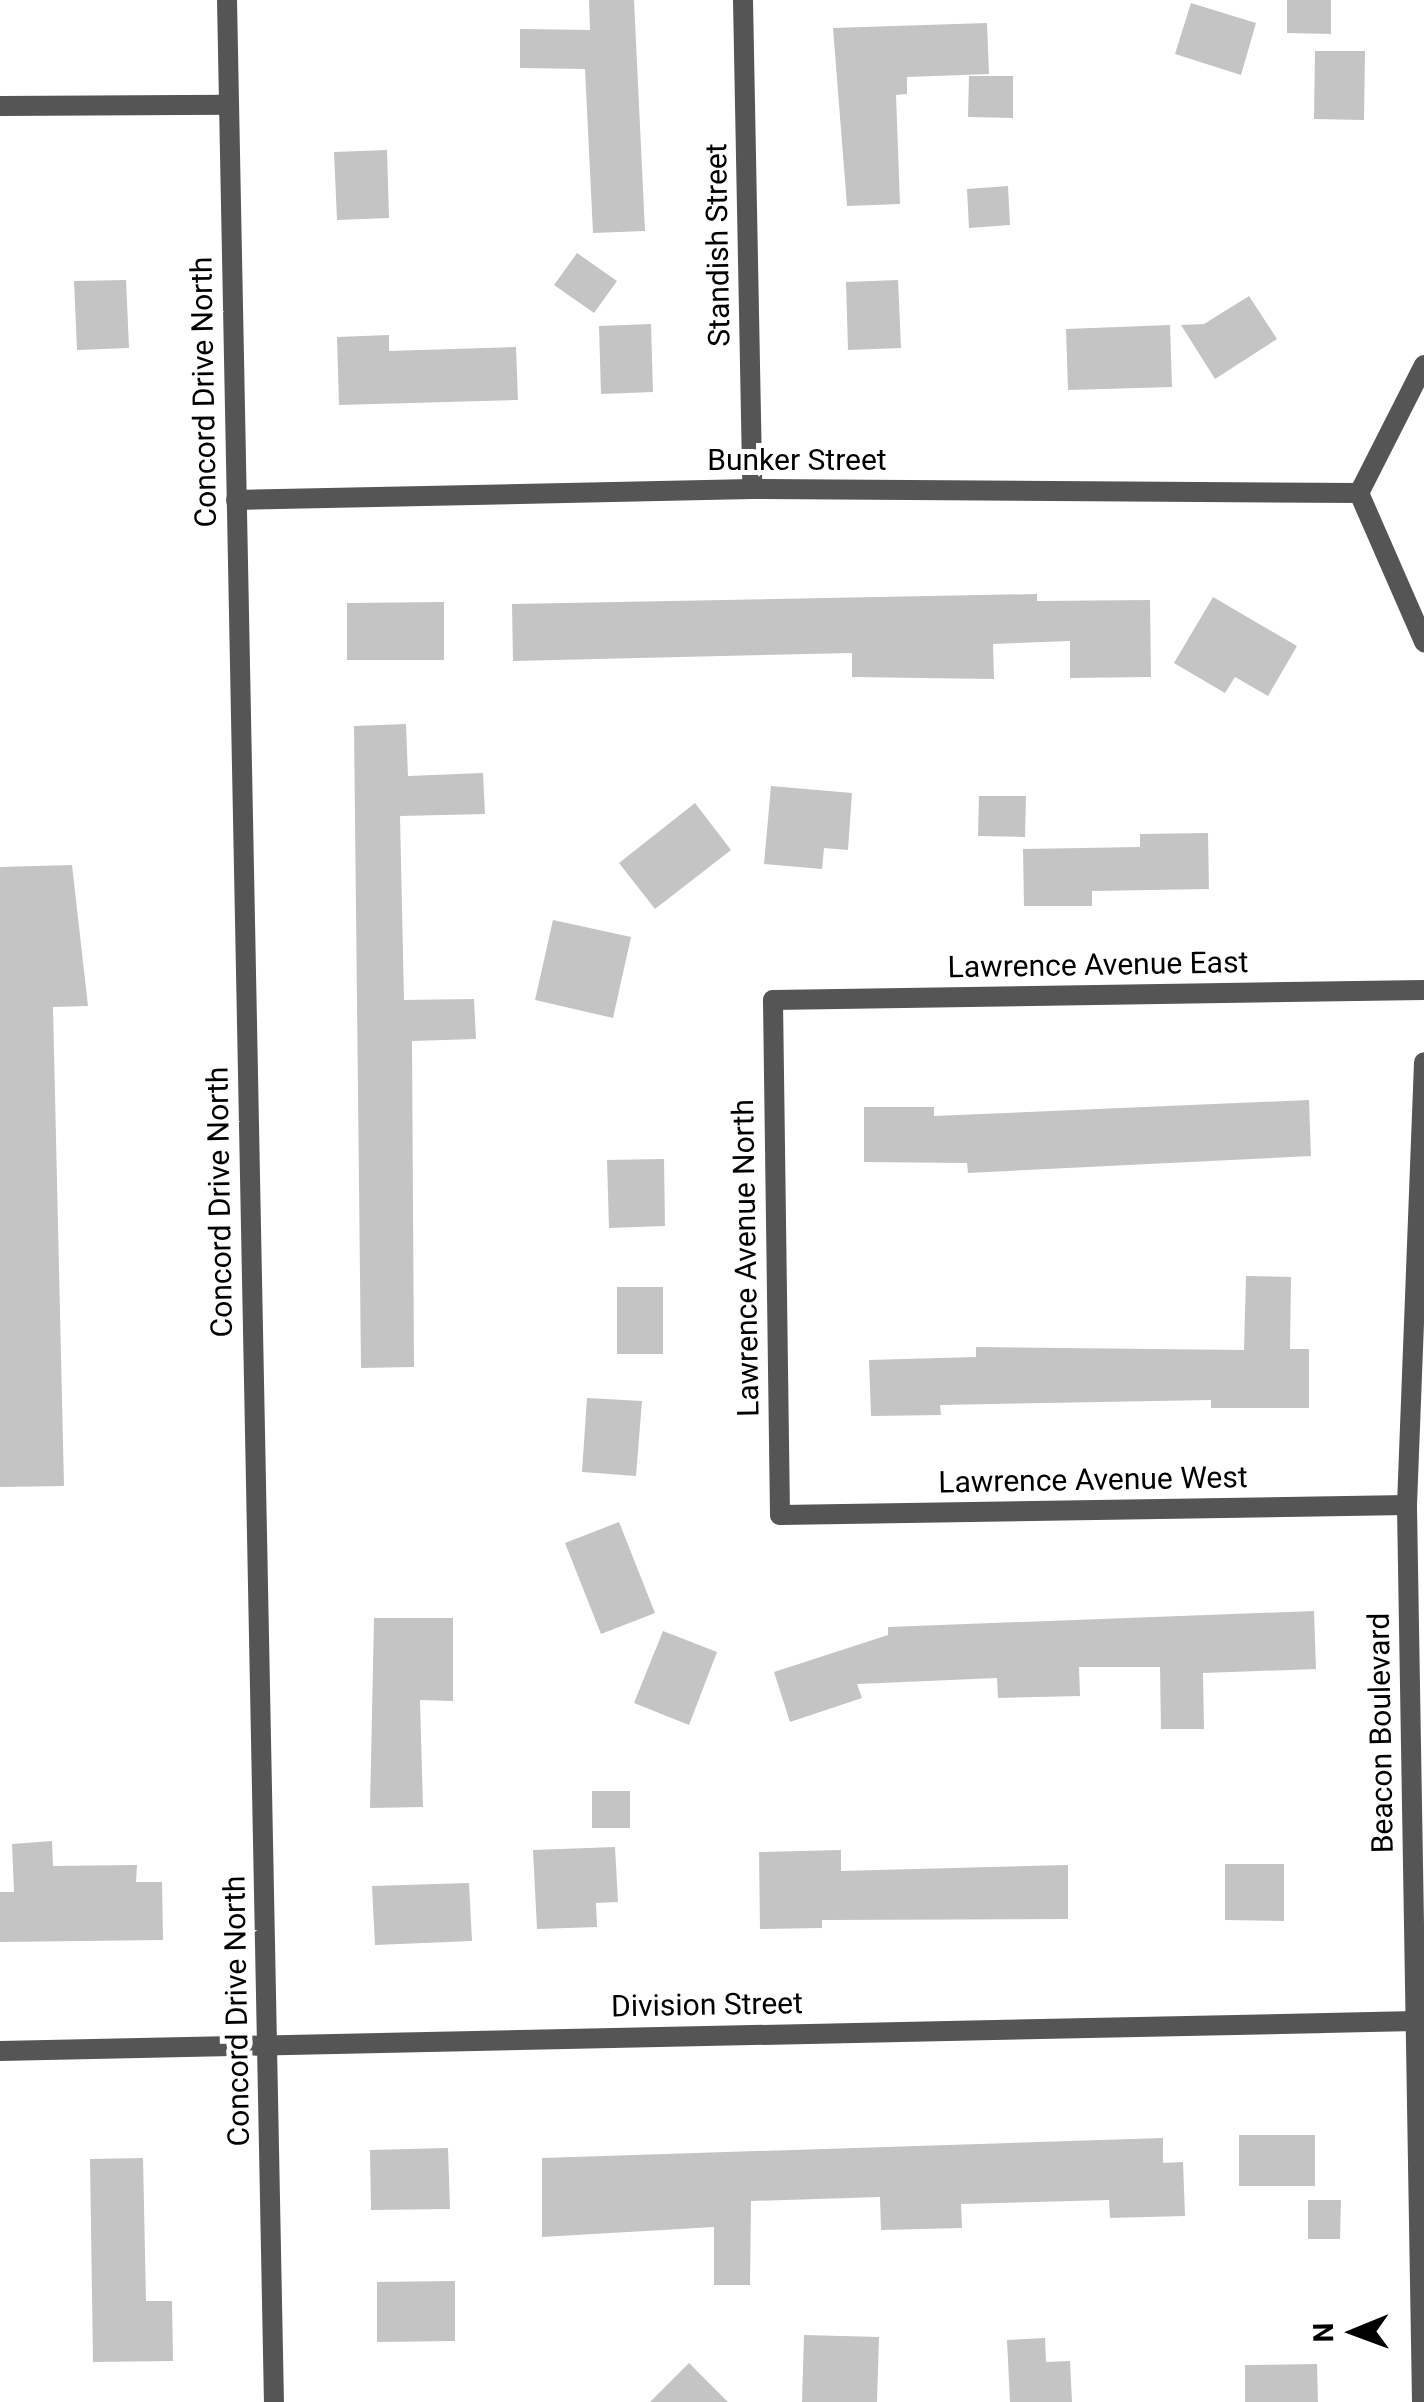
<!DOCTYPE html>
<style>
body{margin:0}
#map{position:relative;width:1424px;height:2402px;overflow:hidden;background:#fff;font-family:Roboto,sans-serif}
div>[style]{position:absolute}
.building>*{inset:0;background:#c4c4c4}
.minor>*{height:20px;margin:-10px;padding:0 10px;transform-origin:10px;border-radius:10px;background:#555}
span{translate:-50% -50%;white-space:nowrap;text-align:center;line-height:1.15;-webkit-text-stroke:10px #fff;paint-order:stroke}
.street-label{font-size:30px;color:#000}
.north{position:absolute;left:1304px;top:2282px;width:100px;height:100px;-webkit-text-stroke:8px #fff;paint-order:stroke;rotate:269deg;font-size:28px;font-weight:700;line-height:40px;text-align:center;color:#000}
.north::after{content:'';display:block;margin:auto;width:35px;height:45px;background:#000;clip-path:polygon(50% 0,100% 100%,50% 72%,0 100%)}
</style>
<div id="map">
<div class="building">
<i style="clip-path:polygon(589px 0,634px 0,645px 231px,593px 233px,585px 69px,520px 68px,520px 29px,590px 30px)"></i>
<i style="clip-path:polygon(1287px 0,1331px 0,1331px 34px,1287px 33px)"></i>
<i style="clip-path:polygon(1191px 3px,1256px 23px,1241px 75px,1175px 54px)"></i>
<i style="clip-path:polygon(987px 23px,989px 74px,907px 77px,907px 94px,896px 95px,900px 204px,847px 206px,833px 28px)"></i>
<i style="clip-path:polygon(1315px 51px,1365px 51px,1364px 120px,1314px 119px)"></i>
<i style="clip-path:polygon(969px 76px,1013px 76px,1013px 118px,968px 117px)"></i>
<i style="clip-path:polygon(387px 150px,389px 218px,337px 220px,334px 152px)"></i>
<i style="clip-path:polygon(1008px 186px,1010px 225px,969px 228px,967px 189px)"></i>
<i style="clip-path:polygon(577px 253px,617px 281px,594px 313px,554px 285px)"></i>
<i style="clip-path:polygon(126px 280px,129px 348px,77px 350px,74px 281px)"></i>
<i style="clip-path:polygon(898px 280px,901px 348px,848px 350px,846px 282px)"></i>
<i style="clip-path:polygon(1249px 296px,1277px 339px,1215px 379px,1181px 325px,1204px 324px)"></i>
<i style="clip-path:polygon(651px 324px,653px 392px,601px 394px,599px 326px)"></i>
<i style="clip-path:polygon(1170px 325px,1172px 387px,1068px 390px,1066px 329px)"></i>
<i style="clip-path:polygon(389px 335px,389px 351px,516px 347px,518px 400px,339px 405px,337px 337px)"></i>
<i style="clip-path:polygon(1037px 594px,1037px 601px,1150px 600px,1151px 677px,1070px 678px,1070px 641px,993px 644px,994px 679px,852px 677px,852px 653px,513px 661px,512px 604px)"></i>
<i style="clip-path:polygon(1213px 597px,1297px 646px,1268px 696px,1235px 677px,1225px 693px,1174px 663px)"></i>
<i style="clip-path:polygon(444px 602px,444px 660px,347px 660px,347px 603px)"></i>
<i style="clip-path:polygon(406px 724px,408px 776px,483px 773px,485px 814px,400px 816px,404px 1000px,474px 999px,476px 1039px,412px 1041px,414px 1367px,361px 1368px,354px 726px)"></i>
<i style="clip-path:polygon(771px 786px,852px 793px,848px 850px,824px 848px,822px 869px,764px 864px)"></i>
<i style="clip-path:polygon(979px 796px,1026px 796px,1025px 837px,978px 836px)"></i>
<i style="clip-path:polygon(695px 803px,731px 850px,655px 909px,619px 863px)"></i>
<i style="clip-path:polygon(1208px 833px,1209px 889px,1092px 891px,1092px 906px,1024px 906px,1023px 849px,1140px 847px,1140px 834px)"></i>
<i style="clip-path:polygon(72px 865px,88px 1006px,53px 1007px,64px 1486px,0 1487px,0 867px)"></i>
<i style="clip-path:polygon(553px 920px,631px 937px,613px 1018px,535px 1000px)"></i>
<i style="clip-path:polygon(1309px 1100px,1311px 1156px,968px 1173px,967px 1163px,864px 1162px,864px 1107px,934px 1107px,934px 1116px)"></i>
<i style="clip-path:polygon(664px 1159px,665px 1226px,609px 1228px,607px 1160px)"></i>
<i style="clip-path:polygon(1246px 1276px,1291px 1277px,1290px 1349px,1309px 1349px,1309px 1408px,1211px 1408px,1211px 1400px,940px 1405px,941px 1415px,871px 1416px,869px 1360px,976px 1357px,976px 1347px,1244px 1350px)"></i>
<i style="clip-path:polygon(617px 1287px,663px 1287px,663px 1354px,617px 1354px)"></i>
<i style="clip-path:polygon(587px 1398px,642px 1401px,636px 1476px,582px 1472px)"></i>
<i style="clip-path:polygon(619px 1522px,655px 1613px,601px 1634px,565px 1543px)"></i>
<i style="clip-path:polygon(1314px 1611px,1316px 1669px,1203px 1673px,1204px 1729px,1161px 1729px,1160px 1667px,1079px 1667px,1080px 1696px,998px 1698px,997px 1678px,857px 1684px,862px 1698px,790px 1722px,774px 1672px,888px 1635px,888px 1627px)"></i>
<i style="clip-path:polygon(374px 1618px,453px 1618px,453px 1701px,420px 1700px,423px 1807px,370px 1808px)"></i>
<i style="clip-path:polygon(663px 1631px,717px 1652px,689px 1725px,634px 1703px)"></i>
<i style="clip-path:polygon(592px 1791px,630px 1791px,630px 1828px,592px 1828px)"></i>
<i style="clip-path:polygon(52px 1841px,53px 1866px,137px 1865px,136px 1882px,162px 1882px,163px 1940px,0 1942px,0 1892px,14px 1892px,12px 1844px)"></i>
<i style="clip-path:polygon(615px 1847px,618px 1902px,596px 1903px,597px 1927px,537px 1929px,533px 1850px)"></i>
<i style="clip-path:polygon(841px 1850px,841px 1871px,1068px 1865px,1068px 1919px,822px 1920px,822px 1928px,760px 1929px,759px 1852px)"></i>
<i style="clip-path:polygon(1225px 1864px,1284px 1864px,1284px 1921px,1225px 1920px)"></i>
<i style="clip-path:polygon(469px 1883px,472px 1941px,375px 1945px,372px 1886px)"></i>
<i style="clip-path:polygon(1239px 2135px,1315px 2135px,1315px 2186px,1239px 2186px)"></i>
<i style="clip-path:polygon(1163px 2138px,1163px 2163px,1183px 2162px,1185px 2216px,1110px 2218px,1109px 2200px,961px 2204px,962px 2228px,881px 2230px,880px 2197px,751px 2201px,750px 2285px,714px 2285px,714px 2227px,542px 2237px,542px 2158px)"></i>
<i style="clip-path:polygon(448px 2148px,450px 2209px,371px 2210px,370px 2150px)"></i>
<i style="clip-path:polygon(143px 2158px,146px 2301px,172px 2301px,173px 2361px,93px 2362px,90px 2159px)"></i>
<i style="clip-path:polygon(1308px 2200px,1341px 2200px,1340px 2239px,1308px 2239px)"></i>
<i style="clip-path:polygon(455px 2281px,455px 2341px,377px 2342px,377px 2282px)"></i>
<i style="clip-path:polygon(804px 2335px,879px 2337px,877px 2402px,802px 2402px)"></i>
<i style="clip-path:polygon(1045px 2338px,1046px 2362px,1070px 2361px,1072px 2402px,1010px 2402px,1007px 2340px)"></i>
<i style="clip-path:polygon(689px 2363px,728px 2402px,650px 2402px)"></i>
<i style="clip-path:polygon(1317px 2364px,1318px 2402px,1245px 2402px,1245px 2365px)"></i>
</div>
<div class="minor">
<i style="left:227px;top:0;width:2402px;rotate:88.88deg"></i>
<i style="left:743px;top:0;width:489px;rotate:88.9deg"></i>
<i style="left:0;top:106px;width:229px;rotate:-0.3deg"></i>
<i style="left:1424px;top:365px;width:144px;rotate:116.9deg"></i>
<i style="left:1359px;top:493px;width:163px;rotate:66.4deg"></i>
<i style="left:236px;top:500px;width:516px;rotate:-1.22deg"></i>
<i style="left:752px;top:489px;width:607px;rotate:0.38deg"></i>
<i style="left:1407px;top:1505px;width:627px;rotate:179.09deg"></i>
<i style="left:780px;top:1515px;width:515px;rotate:-90.78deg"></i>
<i style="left:773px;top:1000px;width:651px;rotate:-0.88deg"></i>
<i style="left:0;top:2051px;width:1416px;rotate:-1.21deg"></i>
<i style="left:1422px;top:2402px;width:897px;rotate:-90.96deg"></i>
<i style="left:1407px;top:1505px;width:443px;rotate:-87.8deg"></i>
</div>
<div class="street-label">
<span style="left:718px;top:245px;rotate:-91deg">Standish Street</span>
<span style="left:204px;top:392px;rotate:-91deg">Concord Drive North</span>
<span style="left:797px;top:460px">Bunker Street</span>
<span style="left:1098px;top:965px;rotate:-1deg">Lawrence Avenue East</span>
<span style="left:220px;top:1202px;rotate:-91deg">Concord Drive North</span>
<span style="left:746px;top:1258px;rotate:-91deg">Lawrence Avenue North</span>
<span style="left:1093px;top:1480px;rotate:-1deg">Lawrence Avenue West</span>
<span style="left:1381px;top:1733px;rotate:-91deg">Beacon Boulevard</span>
<span style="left:707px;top:2005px;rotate:-1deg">Division Street</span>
<span style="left:237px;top:2011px;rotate:-91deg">Concord Drive North</span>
</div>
<div class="north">N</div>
</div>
